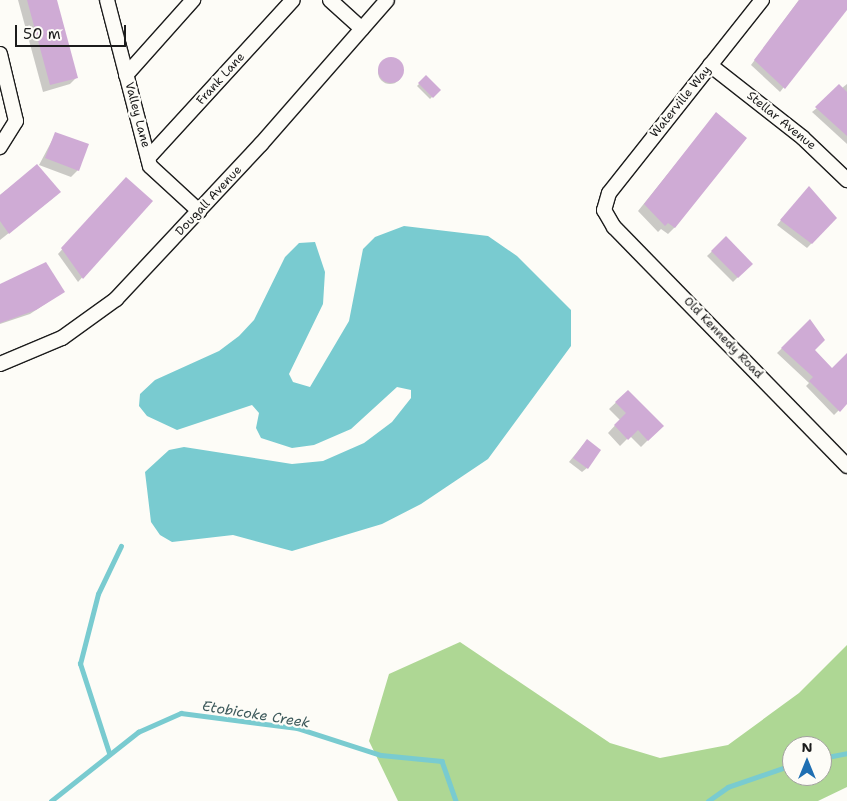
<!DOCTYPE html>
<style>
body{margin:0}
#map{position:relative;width:847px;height:801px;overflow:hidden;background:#fdfcf7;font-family:"Shantell Sans",sans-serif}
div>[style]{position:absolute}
.green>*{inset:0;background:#aed794}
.water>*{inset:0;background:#79cbd0}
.shadow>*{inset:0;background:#0003}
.round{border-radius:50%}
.stream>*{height:4.5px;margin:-2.25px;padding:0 2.25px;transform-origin:2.25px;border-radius:2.25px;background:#79cbd0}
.building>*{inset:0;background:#cfabd5}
.roads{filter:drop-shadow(1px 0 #1c1c1c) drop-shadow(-1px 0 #1c1c1c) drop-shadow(0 1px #1c1c1c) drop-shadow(0 -1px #1c1c1c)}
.minor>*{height:14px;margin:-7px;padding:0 7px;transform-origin:7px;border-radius:7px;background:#fdfcf7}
span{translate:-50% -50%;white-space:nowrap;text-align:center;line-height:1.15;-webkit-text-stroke:4.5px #fdfcf7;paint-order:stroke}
.street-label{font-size:12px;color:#1c1c1c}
.water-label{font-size:14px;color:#3d595b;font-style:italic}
.north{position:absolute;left:782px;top:736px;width:50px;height:50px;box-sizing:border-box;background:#fdfcf7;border:1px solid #a3a29f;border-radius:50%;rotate:0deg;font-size:14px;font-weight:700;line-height:20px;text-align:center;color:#1c1c1c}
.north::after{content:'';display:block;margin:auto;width:18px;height:22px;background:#1f6fb2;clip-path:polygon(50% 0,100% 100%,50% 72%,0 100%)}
.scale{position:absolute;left:15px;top:25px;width:111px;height:22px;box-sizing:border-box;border:2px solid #1c1c1c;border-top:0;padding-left:6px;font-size:15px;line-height:18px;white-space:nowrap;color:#1c1c1c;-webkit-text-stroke:4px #fdfcf7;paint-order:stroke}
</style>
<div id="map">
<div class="green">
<i style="clip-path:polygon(evenodd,460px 642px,610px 743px,660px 758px,728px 745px,799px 693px,847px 645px,847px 787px,818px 801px,398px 801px,369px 741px,389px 674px,460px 642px,792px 746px,822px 746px,822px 776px,792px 776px,792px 746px)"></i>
</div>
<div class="water">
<i style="clip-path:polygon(404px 226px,488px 236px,517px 256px,571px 310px,571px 346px,488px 459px,421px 504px,382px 524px,292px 551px,233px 535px,172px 542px,160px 535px,151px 522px,145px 472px,169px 450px,184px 447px,292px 464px,323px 461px,364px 443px,392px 422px,411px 398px,411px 390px,397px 387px,351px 429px,314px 445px,292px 448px,261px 438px,256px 428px,259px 413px,252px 405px,177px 430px,147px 416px,139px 406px,140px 394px,155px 380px,219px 351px,239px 336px,254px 320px,285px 257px,299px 243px,315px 242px,325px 272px,323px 304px,289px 374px,293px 382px,310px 387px,349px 321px,363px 249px,375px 237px)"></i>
</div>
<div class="shadow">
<i style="clip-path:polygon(18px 0,55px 0,77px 77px,70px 84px,43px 92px)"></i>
<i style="clip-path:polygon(799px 0,847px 0,847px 8px,780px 92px,751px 65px)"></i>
<i class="round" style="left:378px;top:60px;width:24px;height:24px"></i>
<i style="clip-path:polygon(426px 77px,439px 90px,430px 99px,417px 86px)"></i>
<i style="clip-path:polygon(847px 84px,847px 144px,812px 112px)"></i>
<i style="clip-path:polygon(716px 114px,675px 227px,668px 234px,661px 229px,658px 232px,638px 211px)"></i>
<i style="clip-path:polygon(56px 133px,78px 170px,71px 177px,39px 165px)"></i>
<i style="clip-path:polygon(37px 166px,53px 198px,0 240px,0 195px)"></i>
<i style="clip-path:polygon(122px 183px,152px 201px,78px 282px,58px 254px)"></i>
<i style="clip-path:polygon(805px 192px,836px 218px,807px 248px,777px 225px)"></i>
<i style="clip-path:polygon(726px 238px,751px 264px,733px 282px,707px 256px)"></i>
<i style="clip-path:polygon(0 285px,63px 292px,30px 314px,0 324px)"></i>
<i style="clip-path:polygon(810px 321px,813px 350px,832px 369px,847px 355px,847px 402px,834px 415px,806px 386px,809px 383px,777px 353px)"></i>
<i style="clip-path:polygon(628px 391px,662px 426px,641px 447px,630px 436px,620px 446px,608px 433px,620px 420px,609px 409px)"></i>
<i style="clip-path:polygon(587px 440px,587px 468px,582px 472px,569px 462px)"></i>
</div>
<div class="stream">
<i style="left:109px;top:753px;width:94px;rotate:-108deg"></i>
<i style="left:80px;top:664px;width:72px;rotate:-75.6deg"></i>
<i style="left:98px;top:594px;width:53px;rotate:-64.4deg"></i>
<i style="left:822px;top:758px;width:25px;rotate:-11deg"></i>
<i style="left:51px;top:801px;width:111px;rotate:-38.4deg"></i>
<i style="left:138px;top:732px;width:47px;rotate:-23.8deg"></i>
<i style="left:181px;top:713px;width:117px;rotate:7.4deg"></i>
<i style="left:297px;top:728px;width:88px;rotate:17.8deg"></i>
<i style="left:381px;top:755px;width:61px;rotate:5.6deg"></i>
<i style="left:442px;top:761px;width:42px;rotate:70.7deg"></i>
<i style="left:708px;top:801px;width:24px;rotate:-35deg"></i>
<i style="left:728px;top:787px;width:68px;rotate:-19deg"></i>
</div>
<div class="building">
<i style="clip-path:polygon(27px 0,57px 0,78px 78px,50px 85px)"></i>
<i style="clip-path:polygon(799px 0,847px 0,847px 10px,785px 89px,754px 60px)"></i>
<i class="round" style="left:378px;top:57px;width:26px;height:26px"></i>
<i style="clip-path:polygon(426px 75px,441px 90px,433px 98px,418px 83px)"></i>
<i style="clip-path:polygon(839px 84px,847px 92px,847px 136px,815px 107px)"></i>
<i style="clip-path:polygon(716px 112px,747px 138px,675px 228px,668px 223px,665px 226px,644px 204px)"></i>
<i style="clip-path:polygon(55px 132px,89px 144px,79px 171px,45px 158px)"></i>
<i style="clip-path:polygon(37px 164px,61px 192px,9px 234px,0 221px,0 195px)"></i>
<i style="clip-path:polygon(126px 177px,153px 201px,83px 279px,61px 248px)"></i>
<i style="clip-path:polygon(809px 186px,837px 218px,812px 244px,780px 220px)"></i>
<i style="clip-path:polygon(726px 236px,753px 264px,738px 278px,711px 251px)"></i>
<i style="clip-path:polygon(46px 262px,65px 292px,36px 310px,0 323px,0 284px)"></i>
<i style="clip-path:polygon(810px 319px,825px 340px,815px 350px,832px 368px,847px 353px,847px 404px,840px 412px,809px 381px,813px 377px,781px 348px)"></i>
<i style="clip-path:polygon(628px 390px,664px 426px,648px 441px,638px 430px,628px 440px,614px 425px,626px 413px,615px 402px)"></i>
<i style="clip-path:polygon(587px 439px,601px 450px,588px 469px,573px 458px)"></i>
</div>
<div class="roads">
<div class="minor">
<i style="left:107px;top:0;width:171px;rotate:75.5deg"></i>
<i style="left:150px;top:166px;width:67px;rotate:42.6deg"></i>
<i style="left:330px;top:0;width:43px;rotate:42.2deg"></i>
<i style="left:762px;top:0;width:246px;rotate:128.4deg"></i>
<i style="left:609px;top:193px;width:18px;rotate:106deg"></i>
<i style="left:604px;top:210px;width:20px;rotate:60deg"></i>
<i style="left:614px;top:227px;width:334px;rotate:45.7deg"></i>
<i style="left:0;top:54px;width:69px;rotate:76.6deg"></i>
<i style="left:16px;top:121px;width:31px;rotate:122deg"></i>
<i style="left:710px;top:65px;width:118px;rotate:38.1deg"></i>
<i style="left:803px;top:138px;width:61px;rotate:43.7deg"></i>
<i style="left:126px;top:75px;width:101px;rotate:-48.2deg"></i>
<i style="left:148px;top:158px;width:214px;rotate:-47.5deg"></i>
<i style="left:0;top:364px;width:67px;rotate:-22.8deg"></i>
<i style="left:62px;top:338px;width:67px;rotate:-35.8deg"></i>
<i style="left:116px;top:299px;width:212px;rotate:-46.9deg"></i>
<i style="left:261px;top:144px;width:191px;rotate:-48.8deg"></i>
</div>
</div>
<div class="street-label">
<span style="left:221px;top:79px;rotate:-48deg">Frank Lane</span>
<span style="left:681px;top:102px;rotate:-51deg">Waterville Way</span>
<span style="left:137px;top:115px;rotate:75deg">Valley Lane</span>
<span style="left:781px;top:121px;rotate:39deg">Stellar Avenue</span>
<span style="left:209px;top:201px;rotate:-47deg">Dougall Avenue</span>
<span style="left:723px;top:338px;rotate:46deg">Old Kennedy Road</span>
</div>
<div class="water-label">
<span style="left:256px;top:714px;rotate:9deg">Etobicoke Creek</span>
</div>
<div class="north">N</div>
<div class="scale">50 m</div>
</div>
